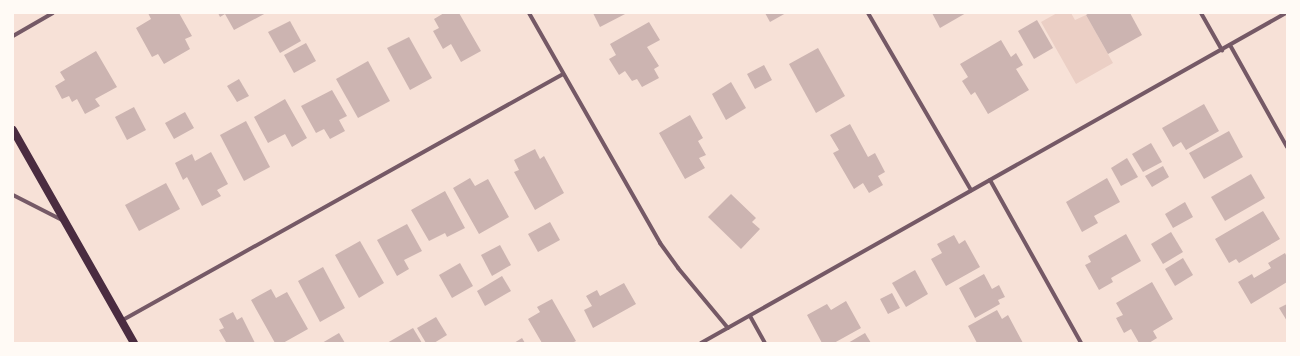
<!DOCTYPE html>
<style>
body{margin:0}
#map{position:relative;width:1300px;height:356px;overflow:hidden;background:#f7e1d7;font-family:Figtree,sans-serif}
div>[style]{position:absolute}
.green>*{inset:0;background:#ebcfc5}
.building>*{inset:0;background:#ccb4b1}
.minor>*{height:4px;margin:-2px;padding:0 2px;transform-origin:2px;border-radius:2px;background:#755966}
.secondary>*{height:8px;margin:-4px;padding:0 4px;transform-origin:4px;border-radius:4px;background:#4a2c40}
span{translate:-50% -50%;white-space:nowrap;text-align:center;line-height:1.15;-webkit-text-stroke:3px #fffaf5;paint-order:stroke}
.frame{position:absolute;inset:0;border:14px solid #fffaf5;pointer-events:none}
</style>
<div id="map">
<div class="green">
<i style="clip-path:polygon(1057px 13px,1071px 13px,1075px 20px,1086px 15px,1113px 63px,1076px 84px,1041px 22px)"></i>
</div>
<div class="building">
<i style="clip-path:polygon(148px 13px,179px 13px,192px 36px,185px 39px,190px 49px,164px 64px,158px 54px,152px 57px,136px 28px,151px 19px)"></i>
<i style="clip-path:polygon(218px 13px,266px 13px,234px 30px,225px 14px,220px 17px)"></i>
<i style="clip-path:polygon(444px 13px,459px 13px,481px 51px,461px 62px,451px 44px,443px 49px,433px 31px,439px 28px,434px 19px)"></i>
<i style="clip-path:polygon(593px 13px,627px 13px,600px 27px)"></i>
<i style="clip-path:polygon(765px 13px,786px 13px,770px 22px)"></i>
<i style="clip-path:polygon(932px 13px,966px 13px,940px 28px)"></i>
<i style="clip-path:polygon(1089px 13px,1130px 13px,1142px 35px,1108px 54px,1086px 15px)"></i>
<i style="clip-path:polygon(1037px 20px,1053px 48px,1034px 59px,1018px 31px)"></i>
<i style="clip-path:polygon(290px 21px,301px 41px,280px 53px,268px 32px)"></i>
<i style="clip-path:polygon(649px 22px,660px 40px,647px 47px,659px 66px,654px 69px,659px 78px,642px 87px,637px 79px,632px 81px,625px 71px,619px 75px,609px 59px,616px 55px,610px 44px)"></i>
<i style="clip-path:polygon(409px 37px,432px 78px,410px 90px,387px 48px)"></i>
<i style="clip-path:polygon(1001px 40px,1011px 57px,1016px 53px,1023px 65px,1016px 69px,1029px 90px,988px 114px,975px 92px,971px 95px,962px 81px,968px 77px,960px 64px)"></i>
<i style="clip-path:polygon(306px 43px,316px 61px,294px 73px,284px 55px)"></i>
<i style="clip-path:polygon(818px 48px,845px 96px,816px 113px,789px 64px)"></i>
<i style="clip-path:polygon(96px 51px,117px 87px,95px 99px,100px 106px,85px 114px,77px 99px,72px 102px,69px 96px,62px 99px,55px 86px,65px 80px,60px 72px)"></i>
<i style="clip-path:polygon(368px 61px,390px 101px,358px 118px,336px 79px)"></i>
<i style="clip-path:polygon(764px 65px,772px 80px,755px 89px,747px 74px)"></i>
<i style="clip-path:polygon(239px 79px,249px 96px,237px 102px,227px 86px)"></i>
<i style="clip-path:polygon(731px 82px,746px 108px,726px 120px,712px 94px)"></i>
<i style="clip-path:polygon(332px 90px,347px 116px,339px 120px,345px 131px,330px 139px,324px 129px,316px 133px,301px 106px)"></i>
<i style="clip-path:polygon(285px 99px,307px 138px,292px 147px,285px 134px,268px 143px,254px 117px)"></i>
<i style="clip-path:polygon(1204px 104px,1219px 131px,1186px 150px,1181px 142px,1173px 147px,1162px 128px)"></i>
<i style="clip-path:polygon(134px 107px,146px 130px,127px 140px,115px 117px)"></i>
<i style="clip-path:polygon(185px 112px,194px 128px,174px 139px,165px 123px)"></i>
<i style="clip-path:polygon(690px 115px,703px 138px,698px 141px,706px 155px,699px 158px,705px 168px,685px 179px,659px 133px)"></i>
<i style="clip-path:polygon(246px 121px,270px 167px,244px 181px,220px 135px)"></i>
<i style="clip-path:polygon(850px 124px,868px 157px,875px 153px,885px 172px,878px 176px,883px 185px,869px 193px,863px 183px,854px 189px,833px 153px,839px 150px,830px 135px)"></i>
<i style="clip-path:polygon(1229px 131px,1243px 157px,1204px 179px,1189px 153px)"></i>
<i style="clip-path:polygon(1151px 143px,1162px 162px,1143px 172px,1132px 154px)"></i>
<i style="clip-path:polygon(535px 149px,540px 159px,544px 156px,564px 193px,535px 210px,514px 172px,519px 170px,514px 160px)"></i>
<i style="clip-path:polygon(211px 152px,228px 184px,217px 190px,221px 196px,202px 206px,187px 177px,183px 180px,175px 163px,192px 154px,195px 161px)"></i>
<i style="clip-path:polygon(1127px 158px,1138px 177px,1121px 186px,1111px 168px)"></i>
<i style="clip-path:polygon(1163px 166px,1169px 177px,1152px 187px,1145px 176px)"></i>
<i style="clip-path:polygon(1251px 174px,1265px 198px,1225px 221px,1211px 197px)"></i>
<i style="clip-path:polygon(470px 178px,475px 186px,488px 179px,509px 217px,479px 234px,453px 188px)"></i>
<i style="clip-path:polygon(1107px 178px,1120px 202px,1094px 216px,1098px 223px,1082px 232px,1066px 202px)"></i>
<i style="clip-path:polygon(166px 183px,180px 209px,139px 231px,125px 205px)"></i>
<i style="clip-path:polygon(445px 191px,465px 228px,447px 237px,445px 233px,429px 241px,411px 210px)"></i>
<i style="clip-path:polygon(731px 194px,756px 218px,752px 222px,760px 229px,741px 249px,708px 217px)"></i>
<i style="clip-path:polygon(1185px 202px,1193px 217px,1173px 228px,1165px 214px)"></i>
<i style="clip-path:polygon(1263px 211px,1280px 239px,1239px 263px,1236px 259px,1229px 263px,1215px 239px)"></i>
<i style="clip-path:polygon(550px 222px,560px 240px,538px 252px,528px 234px)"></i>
<i style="clip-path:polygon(407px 224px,422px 251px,404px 260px,409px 269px,397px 276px,377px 240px)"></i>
<i style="clip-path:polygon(1171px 232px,1183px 252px,1163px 264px,1151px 244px)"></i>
<i style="clip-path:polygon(1126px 234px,1141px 261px,1111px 278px,1113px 282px,1099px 290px,1085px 265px,1091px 262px,1088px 256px)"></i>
<i style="clip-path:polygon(954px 235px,959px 244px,965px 240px,980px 267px,946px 286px,931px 259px,942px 253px,937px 244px)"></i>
<i style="clip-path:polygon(360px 241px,384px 283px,359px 298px,335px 255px)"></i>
<i style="clip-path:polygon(500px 245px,511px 265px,492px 276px,481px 255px)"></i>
<i style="clip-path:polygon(1285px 253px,1287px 257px,1287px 282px,1251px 304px,1238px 282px,1252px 274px,1254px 278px,1271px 268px,1268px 263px)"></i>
<i style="clip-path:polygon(1183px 258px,1193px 275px,1175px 286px,1165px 269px)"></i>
<i style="clip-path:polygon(460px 263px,473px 286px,452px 298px,439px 275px)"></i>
<i style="clip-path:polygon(323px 267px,345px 308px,320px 322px,298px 281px)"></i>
<i style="clip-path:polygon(915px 270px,928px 294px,906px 307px,892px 283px)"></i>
<i style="clip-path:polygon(984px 274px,992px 289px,999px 285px,1005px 297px,998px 300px,1000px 304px,975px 318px,959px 288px)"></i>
<i style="clip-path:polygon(502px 276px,511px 291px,485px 306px,477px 291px)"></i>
<i style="clip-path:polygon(1152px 282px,1173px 319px,1153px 331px,1157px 338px,1149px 343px,1139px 343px,1131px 329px,1124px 333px,1116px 318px,1123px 315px,1116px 303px)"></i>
<i style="clip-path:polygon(624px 283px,636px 304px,593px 328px,584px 310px,592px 306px,586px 296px,597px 290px,600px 296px)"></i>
<i style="clip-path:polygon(271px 289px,276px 298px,287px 292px,308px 329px,283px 343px,275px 343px,251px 300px)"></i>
<i style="clip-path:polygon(892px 293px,900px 308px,888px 314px,880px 299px)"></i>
<i style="clip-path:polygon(552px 299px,576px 341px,572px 343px,542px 343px,528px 319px,540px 312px,537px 307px)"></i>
<i style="clip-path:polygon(846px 301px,861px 328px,834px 343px,822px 343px,807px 315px,827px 304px,831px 310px)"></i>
<i style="clip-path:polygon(1287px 304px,1287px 321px,1279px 308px)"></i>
<i style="clip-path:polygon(997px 310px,1002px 319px,1008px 315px,1023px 343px,977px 343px,968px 326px)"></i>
<i style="clip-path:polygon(233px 312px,237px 320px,242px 317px,255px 343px,223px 343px,226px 342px,219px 330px,224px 328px,219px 319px)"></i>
<i style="clip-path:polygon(436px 317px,447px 335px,434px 343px,426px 343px,417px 328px)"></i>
<i style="clip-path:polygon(413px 328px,422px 343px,387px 343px)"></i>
<i style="clip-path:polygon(339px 333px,345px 343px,322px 343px)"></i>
<i style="clip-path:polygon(865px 333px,871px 343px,848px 343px)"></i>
<i style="clip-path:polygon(522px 338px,525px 343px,514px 343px)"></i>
</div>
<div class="minor">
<i style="left:529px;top:13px;width:265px;rotate:60.3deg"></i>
<i style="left:660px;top:243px;width:31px;rotate:54deg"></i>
<i style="left:678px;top:268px;width:78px;rotate:50.2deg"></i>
<i style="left:868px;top:13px;width:205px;rotate:59.8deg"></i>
<i style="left:1201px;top:13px;width:43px;rotate:60.4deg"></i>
<i style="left:13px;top:36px;width:46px;rotate:-29.9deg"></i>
<i style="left:1230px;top:45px;width:117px;rotate:60.8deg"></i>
<i style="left:990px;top:180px;width:187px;rotate:60.8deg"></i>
<i style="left:13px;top:195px;width:55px;rotate:27deg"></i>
<i style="left:750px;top:316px;width:31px;rotate:61deg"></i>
<i style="left:121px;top:321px;width:506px;rotate:-29.2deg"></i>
<i style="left:701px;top:343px;width:672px;rotate:-29.43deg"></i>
</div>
<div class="secondary">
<i style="left:13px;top:130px;width:245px;rotate:60.4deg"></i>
</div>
<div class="frame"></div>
</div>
